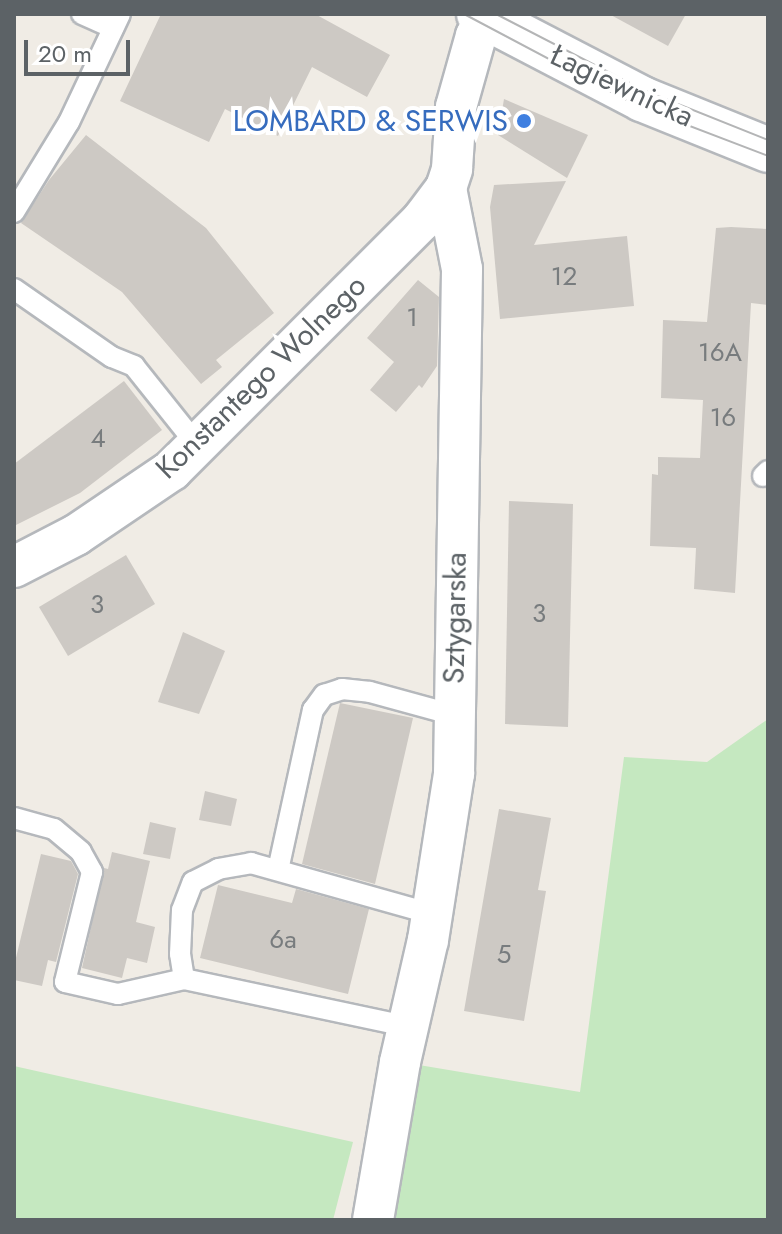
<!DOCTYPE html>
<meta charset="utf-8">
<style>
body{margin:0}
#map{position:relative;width:782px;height:1234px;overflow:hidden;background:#f0ece5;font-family:Jost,sans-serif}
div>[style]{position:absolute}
.green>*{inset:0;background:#c5e8c0}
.building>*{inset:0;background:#cdc9c4}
.roads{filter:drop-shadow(2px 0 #b5b8bc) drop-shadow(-2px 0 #b5b8bc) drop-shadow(0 2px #b5b8bc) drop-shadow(0 -2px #b5b8bc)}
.lane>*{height:20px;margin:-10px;padding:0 10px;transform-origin:10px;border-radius:10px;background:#fff}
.street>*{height:40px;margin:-20px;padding:0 20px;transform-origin:20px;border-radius:20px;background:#fff}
.secondary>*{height:44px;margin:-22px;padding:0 22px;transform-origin:22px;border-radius:22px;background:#fff}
.tram>*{height:2px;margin:-1px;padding:0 1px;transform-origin:1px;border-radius:1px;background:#b4b5b6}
.dots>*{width:22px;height:22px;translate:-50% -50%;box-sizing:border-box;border:4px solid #fff;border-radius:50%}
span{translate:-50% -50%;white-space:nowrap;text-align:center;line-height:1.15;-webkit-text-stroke:8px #fff;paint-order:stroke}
.number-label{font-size:26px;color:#787c7e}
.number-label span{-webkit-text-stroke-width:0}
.street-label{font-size:30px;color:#5c6266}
.shop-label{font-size:30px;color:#366cbe}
.right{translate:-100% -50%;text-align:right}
.frame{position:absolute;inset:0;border:16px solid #5c6266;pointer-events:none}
.scale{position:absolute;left:24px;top:40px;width:106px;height:36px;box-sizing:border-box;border:4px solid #5c6266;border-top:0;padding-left:10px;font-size:24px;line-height:28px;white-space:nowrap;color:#5c6266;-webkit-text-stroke:6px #fff;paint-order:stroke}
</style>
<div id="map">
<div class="green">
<i style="clip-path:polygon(768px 719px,768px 1220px,391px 1220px,407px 1063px,580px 1092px,624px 757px,707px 762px)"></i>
<i style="clip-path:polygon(14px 1066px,353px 1142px,333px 1220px,14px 1220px)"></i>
</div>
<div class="building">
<i style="clip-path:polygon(161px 14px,315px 14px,390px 55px,367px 97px,312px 67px,278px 136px,225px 109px,209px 142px,120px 101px)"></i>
<i style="clip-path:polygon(609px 14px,686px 14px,668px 46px)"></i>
<i style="clip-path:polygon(504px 99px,588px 135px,567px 178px,498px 135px)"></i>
<i style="clip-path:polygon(86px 135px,206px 228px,274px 313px,216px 360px,222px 367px,201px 384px,122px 292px,21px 223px,49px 180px)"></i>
<i style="clip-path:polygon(566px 181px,534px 245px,627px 236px,634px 306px,500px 319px,490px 207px,494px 185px)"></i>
<i style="clip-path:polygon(731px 227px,768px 229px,768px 305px,751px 303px,735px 593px,694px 589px,696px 548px,650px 546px,652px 474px,658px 475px,658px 457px,700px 458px,703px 400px,661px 398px,663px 320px,707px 322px,716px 228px)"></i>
<i style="clip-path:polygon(418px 280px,439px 297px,437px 366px,422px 388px,419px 385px,396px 412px,370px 390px,394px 362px,367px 338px)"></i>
<i style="clip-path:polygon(124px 381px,162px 430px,80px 493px,14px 526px,14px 464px)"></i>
<i style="clip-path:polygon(509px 501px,573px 504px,568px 727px,505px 724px)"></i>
<i style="clip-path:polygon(126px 555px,155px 604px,68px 656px,39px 607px)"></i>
<i style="clip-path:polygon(183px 632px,225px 651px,199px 714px,158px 702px)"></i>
<i style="clip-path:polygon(340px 703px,413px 718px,375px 884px,302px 864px)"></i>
<i style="clip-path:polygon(205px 791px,237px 799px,231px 826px,199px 820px)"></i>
<i style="clip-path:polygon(499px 809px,551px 818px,538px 890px,546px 891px,524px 1021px,464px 1011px)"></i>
<i style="clip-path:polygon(150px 822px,176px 828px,170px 859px,143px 854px)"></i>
<i style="clip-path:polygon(112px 852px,150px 861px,136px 922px,155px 927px,147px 963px,127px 958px,122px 978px,82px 968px,104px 868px,108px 869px)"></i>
<i style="clip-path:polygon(41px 854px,71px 861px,78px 874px,56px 962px,48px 960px,42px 986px,14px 980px,14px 966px)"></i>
<i style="clip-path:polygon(218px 885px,292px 903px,296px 889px,369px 909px,348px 994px,200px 958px)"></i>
</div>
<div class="roads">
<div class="lane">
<i style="left:82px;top:14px;width:34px;rotate:24deg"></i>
<i style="left:14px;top:212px;width:105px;rotate:-58.6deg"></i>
<i style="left:69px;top:122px;width:119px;rotate:-64.7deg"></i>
<i style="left:14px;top:289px;width:119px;rotate:34.8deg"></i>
<i style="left:112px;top:357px;width:24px;rotate:22deg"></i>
<i style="left:134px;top:366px;width:101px;rotate:51.4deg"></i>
<i style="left:763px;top:476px;width:7px;rotate:-45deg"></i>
<i style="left:14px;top:818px;width:41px;rotate:15.4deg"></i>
<i style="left:54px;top:829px;width:35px;rotate:40deg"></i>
<i style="left:81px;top:852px;width:23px;rotate:61deg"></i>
<i style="left:92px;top:872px;width:113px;rotate:103.8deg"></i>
<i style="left:65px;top:982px;width:54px;rotate:12.8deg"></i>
<i style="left:118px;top:994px;width:68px;rotate:-12.8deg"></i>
<i style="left:184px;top:979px;width:230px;rotate:12deg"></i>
<i style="left:278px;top:870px;width:164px;rotate:-77.7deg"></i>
<i style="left:313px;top:710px;width:19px;rotate:-54deg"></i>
<i style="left:324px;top:695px;width:19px;rotate:-18deg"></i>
<i style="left:342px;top:689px;width:28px;rotate:6deg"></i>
<i style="left:370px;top:692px;width:87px;rotate:15.3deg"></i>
<i style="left:184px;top:979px;width:25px;rotate:-99deg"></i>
<i style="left:180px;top:954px;width:44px;rotate:-87.4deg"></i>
<i style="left:182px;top:910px;width:30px;rotate:-69deg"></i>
<i style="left:193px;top:882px;width:28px;rotate:-27deg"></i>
<i style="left:218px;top:869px;width:34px;rotate:-10deg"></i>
<i style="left:251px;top:863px;width:189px;rotate:15.7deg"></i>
</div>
<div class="street">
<i style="left:14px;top:567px;width:70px;rotate:-27.3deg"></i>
<i style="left:76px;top:535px;width:116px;rotate:-34.1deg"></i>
<i style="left:172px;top:470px;width:354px;rotate:-45deg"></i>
<i style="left:422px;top:220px;width:40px;rotate:-53deg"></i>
<i style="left:373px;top:1220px;width:160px;rotate:-80.3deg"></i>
<i style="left:400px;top:1062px;width:125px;rotate:-77.1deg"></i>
<i style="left:428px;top:940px;width:168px;rotate:-81.1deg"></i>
<i style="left:454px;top:774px;width:505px;rotate:-89.09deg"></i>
<i style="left:462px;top:269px;width:83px;rotate:-101.2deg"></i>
<i style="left:446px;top:188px;width:20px;rotate:-72deg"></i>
<i style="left:452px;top:169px;width:62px;rotate:-86.3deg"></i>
<i style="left:456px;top:107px;width:74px;rotate:-74.3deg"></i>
<i style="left:476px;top:36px;width:21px;rotate:-61deg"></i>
</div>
<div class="secondary">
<i style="left:479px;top:14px;width:184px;rotate:27.5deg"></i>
<i style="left:642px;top:99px;width:136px;rotate:22deg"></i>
</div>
</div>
<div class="tram">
<i style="left:464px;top:14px;width:199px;rotate:27.9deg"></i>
<i style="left:640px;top:107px;width:137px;rotate:20.9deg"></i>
<i style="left:496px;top:14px;width:165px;rotate:27.3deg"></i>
<i style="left:643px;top:90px;width:135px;rotate:21.8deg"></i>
</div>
<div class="dots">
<i style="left:524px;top:121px;background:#3f7fe0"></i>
</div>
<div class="number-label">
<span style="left:564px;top:277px">12</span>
<span style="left:412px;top:318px">1</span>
<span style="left:720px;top:353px">16A</span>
<span style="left:723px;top:418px">16</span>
<span style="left:98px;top:439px">4</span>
<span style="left:97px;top:605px">3</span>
<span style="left:539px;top:614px">3</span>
<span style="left:283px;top:940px">6a</span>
<span style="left:504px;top:955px">5</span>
</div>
<div class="street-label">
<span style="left:622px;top:86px;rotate:25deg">Łagiewnicka</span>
<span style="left:261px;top:377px;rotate:-44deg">Konstantego Wolnego</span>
<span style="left:455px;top:618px;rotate:-89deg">Sztygarska</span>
</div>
<div class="shop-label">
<span class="right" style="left:508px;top:121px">LOMBARD &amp; SERWIS</span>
</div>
<div class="frame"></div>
<div class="scale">20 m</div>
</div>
